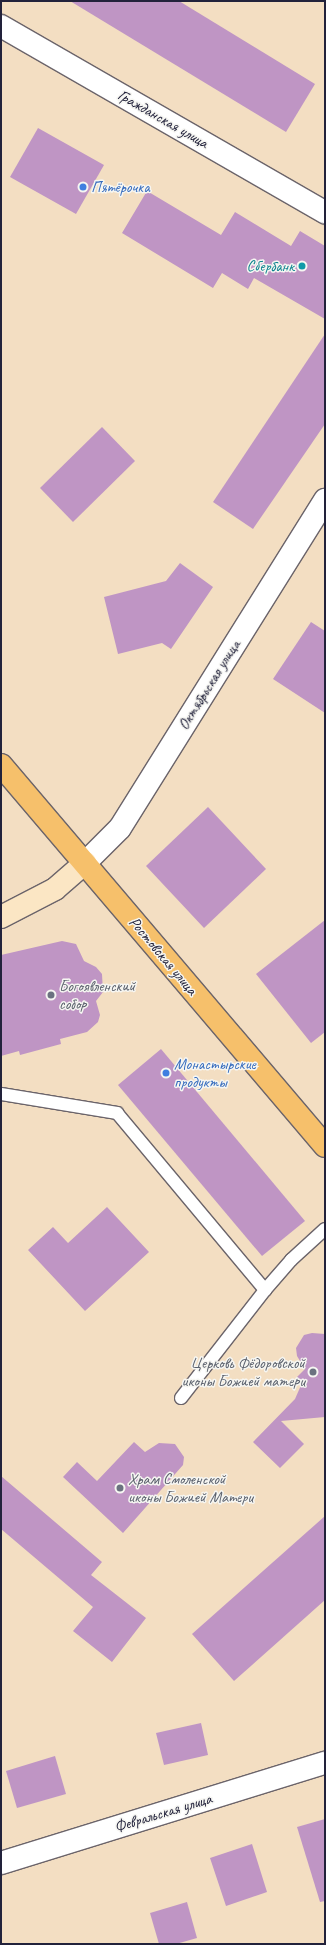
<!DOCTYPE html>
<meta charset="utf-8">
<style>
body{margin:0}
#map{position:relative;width:326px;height:1945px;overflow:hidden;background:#f3dec2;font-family:Caveat,sans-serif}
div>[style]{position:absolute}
.building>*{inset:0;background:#bf95c4}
.roads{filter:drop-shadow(1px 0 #6b646a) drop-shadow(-1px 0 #6b646a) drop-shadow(0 1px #6b646a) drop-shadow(0 -1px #6b646a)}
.lane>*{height:12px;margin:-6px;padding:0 6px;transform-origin:6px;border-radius:6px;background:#fff}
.street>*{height:22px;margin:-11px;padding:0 11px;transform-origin:11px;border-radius:11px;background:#fff}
.secondary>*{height:22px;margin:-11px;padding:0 11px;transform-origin:11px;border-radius:11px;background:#fbe6c4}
.primary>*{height:22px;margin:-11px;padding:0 11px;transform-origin:11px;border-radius:11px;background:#f6c06b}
.dots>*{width:11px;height:11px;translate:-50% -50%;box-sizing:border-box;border:2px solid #f6f6f2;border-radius:50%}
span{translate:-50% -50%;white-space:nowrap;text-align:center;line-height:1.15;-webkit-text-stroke:3px #f6f6f2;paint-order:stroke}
.street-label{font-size:16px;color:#22223b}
.shop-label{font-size:16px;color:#366cbe}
.left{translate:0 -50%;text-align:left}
.culture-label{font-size:16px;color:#0d838f}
.right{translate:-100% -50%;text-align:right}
.worship-label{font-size:16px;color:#5b616d}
.frame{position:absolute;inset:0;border:2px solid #22223b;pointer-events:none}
</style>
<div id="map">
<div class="building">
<i style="clip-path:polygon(70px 1px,179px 1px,315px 84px,286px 132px)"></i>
<i style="clip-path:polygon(38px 128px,104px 165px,76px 214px,10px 177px)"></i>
<i style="clip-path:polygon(147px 191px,221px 235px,235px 212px,291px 246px,300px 231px,325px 246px,325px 319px,254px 278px,248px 289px,222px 273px,213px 288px,122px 233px)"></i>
<i style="clip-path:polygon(325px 334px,325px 424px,253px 529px,213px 502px)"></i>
<i style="clip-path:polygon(102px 427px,135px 461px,73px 522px,40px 488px)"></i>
<i style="clip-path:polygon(180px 563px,213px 587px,171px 649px,162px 643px,118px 654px,104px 597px,166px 581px)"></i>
<i style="clip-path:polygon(311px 622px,325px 631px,325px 713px,273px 679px)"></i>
<i style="clip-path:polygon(208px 807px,266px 869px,204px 928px,146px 866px)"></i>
<i style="clip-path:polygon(325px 920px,325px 1032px,311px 1043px,256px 974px)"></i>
<i style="clip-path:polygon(62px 941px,76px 944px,84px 961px,96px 967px,102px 974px,103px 992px,96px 1001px,100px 1015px,98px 1022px,87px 1032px,60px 1039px,61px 1044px,20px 1055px,19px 1051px,1px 1056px,1px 955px)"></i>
<i style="clip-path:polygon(161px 1049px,305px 1221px,262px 1256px,118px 1085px)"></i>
<i style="clip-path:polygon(107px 1207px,149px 1252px,85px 1311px,28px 1250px,53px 1227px,68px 1243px)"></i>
<i style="clip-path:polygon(312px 1333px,325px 1334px,325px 1417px,281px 1421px,304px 1444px,280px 1468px,253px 1442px,295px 1399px,302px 1383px,297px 1377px,305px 1369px,297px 1356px,296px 1348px,304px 1335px)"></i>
<i style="clip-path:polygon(134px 1442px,145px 1452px,159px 1443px,175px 1444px,184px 1457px,183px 1465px,123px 1533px,63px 1477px,77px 1462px,97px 1481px)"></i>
<i style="clip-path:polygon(1px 1476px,102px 1562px,91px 1575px,146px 1618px,112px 1662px,73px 1631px,93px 1607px,1px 1529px)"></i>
<i style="clip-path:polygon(325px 1516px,325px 1600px,234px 1681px,192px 1634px)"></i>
<i style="clip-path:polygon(201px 1723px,208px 1755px,164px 1765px,156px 1733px)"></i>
<i style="clip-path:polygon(55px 1756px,66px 1794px,17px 1808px,6px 1771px)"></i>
<i style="clip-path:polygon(325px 1819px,325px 1901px,320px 1902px,297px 1827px)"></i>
<i style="clip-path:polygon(252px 1844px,267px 1892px,226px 1906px,210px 1858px)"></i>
<i style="clip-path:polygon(187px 1902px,197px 1938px,176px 1944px,159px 1944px,150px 1913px)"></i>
</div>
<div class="roads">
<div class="lane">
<i style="left:1px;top:1094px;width:118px;rotate:9.3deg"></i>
<i style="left:117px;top:1113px;width:231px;rotate:50.1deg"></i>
<i style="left:181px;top:1398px;width:137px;rotate:-52.1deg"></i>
<i style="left:265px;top:1290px;width:40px;rotate:-49deg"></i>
<i style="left:291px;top:1260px;width:46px;rotate:-42.4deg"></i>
</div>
<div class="street">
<i style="left:1px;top:26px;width:374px;rotate:29.9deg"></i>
<i style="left:85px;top:863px;width:49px;rotate:-45deg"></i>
<i style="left:120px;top:828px;width:387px;rotate:-58deg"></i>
<i style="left:1px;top:1863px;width:339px;rotate:-17.2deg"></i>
</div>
<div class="secondary">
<i style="left:1px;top:917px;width:61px;rotate:-27.4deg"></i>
<i style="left:55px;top:889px;width:40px;rotate:-41deg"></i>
</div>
<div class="primary">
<i style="left:1px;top:765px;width:500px;rotate:49.62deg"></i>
</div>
</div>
<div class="dots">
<i style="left:83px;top:187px;background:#3f7fe0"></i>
<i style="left:302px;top:266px;background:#0f9aa8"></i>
<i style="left:51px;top:995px;background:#6b7280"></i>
<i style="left:166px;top:1073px;background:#3f7fe0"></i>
<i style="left:313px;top:1372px;background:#6b7280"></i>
<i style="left:120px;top:1488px;background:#6b7280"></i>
</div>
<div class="street-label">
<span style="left:163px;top:119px;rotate:30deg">Гражданская улица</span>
<span style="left:209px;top:685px;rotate:-58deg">Октябрьская улица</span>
<span style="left:163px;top:956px;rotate:50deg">Ростовская улица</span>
<span style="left:163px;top:1813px;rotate:-17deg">Февральская улица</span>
</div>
<div class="shop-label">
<span class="left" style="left:91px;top:187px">Пятёрочка</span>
<span class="left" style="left:174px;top:1073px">Монастырские<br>продукты</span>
</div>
<div class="culture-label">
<span class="right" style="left:294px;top:266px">Сбербанк</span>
</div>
<div class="worship-label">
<span class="left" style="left:59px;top:995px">Богоявленский<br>собор</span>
<span class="right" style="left:305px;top:1372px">Церковь Фёдоровской<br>иконы Божией матери</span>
<span class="left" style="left:128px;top:1488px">Храм Смоленской<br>иконы Божией Матери</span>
</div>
<div class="frame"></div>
</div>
